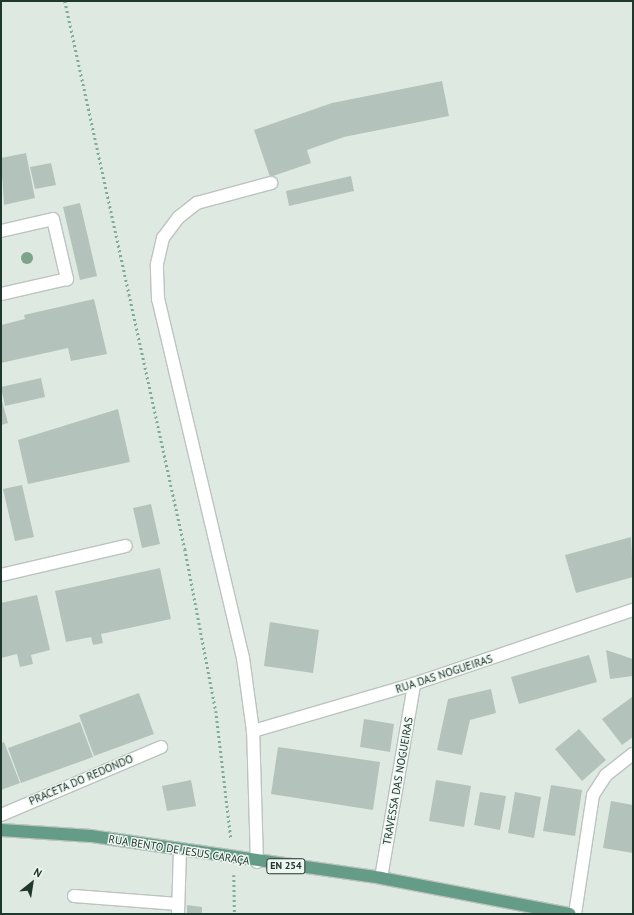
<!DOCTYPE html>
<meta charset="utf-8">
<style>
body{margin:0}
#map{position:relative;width:634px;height:915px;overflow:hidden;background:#dee9e2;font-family:"PT Sans",sans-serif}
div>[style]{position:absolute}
.building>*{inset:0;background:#b3c3bb}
.path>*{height:2.5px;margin-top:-1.25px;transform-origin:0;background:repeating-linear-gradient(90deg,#7fab98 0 2px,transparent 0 5px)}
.roads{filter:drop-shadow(1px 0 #bcc3c0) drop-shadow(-1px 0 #bcc3c0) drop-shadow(0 1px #bcc3c0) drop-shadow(0 -1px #bcc3c0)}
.lane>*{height:12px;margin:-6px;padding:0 6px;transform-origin:6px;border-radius:6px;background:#fff}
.street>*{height:12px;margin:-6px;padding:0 6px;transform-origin:6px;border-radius:6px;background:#fff}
.primary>*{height:12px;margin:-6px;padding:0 6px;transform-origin:6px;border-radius:6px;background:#649c87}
.trees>*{width:12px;height:12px;margin:-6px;border-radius:50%;background:#7da488}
span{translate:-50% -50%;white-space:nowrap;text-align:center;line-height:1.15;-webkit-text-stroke:3px #eef6f1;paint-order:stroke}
.shield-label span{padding:1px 3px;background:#eef6f1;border:1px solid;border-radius:3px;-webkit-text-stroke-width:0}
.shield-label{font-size:10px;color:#20372e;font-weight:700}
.street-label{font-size:11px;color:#20372e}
.frame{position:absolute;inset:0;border:2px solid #20372e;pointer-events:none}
.north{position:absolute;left:12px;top:863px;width:40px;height:40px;-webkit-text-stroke:3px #eef6f1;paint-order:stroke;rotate:30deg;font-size:11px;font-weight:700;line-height:16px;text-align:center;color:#20372e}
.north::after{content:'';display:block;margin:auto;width:14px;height:18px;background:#20372e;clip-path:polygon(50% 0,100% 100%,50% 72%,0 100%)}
</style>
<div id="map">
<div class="building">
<i style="clip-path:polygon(442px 81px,449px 116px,344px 137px,307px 150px,311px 163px,270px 177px,254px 130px,332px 103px)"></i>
<i style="clip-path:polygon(26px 153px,35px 198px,4px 205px,1px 158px)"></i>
<i style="clip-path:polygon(51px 163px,56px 185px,35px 189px,30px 167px)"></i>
<i style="clip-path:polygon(351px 176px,354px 191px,289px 206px,286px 191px)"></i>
<i style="clip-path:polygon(80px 203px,97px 276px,80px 280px,63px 207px)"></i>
<i style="clip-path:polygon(94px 299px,107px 354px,71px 361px,68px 348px,1px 363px,1px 325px,25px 319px,24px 315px)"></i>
<i style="clip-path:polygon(41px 378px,45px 397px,5px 406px,1px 387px)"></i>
<i style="clip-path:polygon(1px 397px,8px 423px,1px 425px)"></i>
<i style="clip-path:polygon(118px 409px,130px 462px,28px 484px,18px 440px)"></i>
<i style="clip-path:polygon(22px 485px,34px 537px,15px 541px,3px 489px)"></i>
<i style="clip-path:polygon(151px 504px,160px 544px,142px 548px,133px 508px)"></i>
<i style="clip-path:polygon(631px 537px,633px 577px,576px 593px,565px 555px)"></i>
<i style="clip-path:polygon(160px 568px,171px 619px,101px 634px,103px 643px,93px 645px,91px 637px,66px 642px,55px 591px)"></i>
<i style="clip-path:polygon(37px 595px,50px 650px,31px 655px,33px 664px,20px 667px,17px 654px,1px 658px,1px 603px)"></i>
<i style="clip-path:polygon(270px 622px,319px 630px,313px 673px,264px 666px)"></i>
<i style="clip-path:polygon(606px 650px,633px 659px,633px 676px,610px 679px)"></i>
<i style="clip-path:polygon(589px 655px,597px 682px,519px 704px,511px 677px)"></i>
<i style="clip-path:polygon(491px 689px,496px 713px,470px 720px,462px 755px,437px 750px,448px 699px)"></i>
<i style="clip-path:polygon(139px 693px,154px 734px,94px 756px,79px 715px)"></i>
<i style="clip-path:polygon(632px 697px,633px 737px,622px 745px,602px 719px)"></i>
<i style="clip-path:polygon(364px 719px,394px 724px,390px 752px,360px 747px)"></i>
<i style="clip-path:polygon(80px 722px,93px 757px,21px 783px,8px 748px)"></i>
<i style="clip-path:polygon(579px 729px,606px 760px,582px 781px,555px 749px)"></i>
<i style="clip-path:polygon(4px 742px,20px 783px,1px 790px,1px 743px)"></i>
<i style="clip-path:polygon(278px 747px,380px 762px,373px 810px,271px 794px)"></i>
<i style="clip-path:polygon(191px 780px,196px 806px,167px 811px,162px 786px)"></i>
<i style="clip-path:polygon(436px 780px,471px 786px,464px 827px,429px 821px)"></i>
<i style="clip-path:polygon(551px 785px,582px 790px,575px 836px,543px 831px)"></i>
<i style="clip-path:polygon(480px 792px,506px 796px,500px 830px,474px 825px)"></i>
<i style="clip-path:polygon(515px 792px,541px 797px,534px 838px,508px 833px)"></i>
<i style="clip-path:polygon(611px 801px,633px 805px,633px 853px,603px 848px)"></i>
<i style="clip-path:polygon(187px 905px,202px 907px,202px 914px,187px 914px)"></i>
</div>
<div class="path">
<i style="left:65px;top:1px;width:561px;rotate:77.65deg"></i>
<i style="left:185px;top:549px;width:165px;rotate:79.2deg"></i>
<i style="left:216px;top:711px;width:128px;rotate:83.3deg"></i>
<i style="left:234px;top:875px;width:39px;rotate:89deg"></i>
</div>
<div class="roads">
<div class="lane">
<i style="left:257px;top:862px;width:131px;rotate:-91.7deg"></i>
<i style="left:253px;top:731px;width:74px;rotate:-97.8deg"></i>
<i style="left:243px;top:658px;width:369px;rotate:-103.3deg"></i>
<i style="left:158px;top:299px;width:35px;rotate:-92deg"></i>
<i style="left:157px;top:264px;width:27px;rotate:-77deg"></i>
<i style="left:163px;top:238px;width:26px;rotate:-53deg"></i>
<i style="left:179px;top:217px;width:23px;rotate:-38deg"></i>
<i style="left:197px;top:203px;width:77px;rotate:-15.1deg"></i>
<i style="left:74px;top:896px;width:104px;rotate:4.4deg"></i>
<i style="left:178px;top:914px;width:63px;rotate:-88.2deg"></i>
</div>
<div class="street">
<i style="left:1px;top:231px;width:53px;rotate:-13deg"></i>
<i style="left:53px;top:219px;width:62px;rotate:76.9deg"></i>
<i style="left:67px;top:279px;width:68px;rotate:167.2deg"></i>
<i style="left:1px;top:575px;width:128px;rotate:-13.1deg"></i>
<i style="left:253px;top:731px;width:168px;rotate:-16.3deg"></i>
<i style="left:414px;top:684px;width:231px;rotate:-18.7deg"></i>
<i style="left:1px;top:815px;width:174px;rotate:-23deg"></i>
<i style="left:381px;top:878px;width:197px;rotate:-80.3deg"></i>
<i style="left:575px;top:914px;width:120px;rotate:-81.4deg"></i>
<i style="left:593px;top:795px;width:24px;rotate:-57deg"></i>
<i style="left:606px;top:775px;width:34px;rotate:-38deg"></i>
</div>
<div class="primary">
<i style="left:1px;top:830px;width:90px;rotate:3.8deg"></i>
<i style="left:91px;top:836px;width:293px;rotate:8.2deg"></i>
<i style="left:381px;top:878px;width:192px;rotate:10.8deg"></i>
</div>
</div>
<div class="trees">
<i style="left:27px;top:258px"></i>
</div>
<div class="shield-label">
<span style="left:286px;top:866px">EN 254</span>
</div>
<div class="street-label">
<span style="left:444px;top:674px;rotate:-18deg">RUA DAS NOGUEIRAS</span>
<span style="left:81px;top:780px;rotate:-23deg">PRACETA DO REDONDO</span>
<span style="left:398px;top:781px;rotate:-80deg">TRAVESSA DAS NOGUEIRAS</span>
<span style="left:179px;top:850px;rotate:9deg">RUA BENTO DE JESUS CARAÇA</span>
</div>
<div class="frame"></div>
<div class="north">N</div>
</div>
